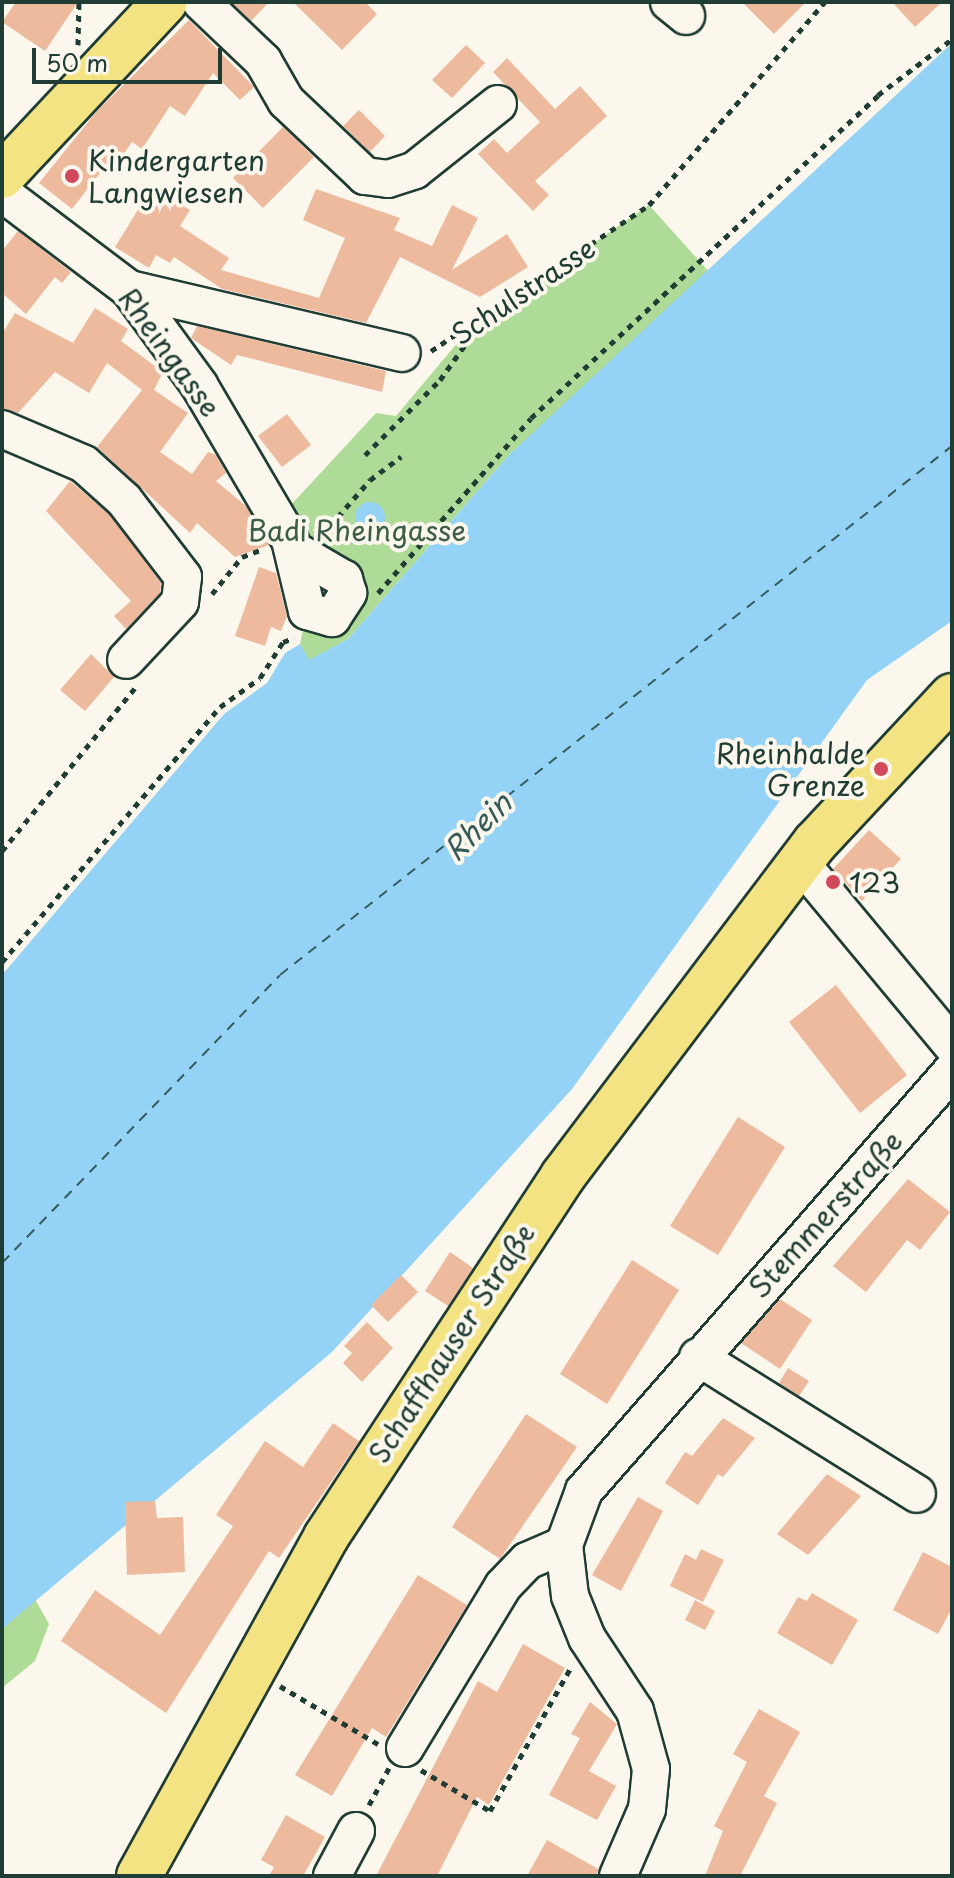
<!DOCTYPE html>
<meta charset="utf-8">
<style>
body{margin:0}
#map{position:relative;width:954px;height:1878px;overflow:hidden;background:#fbf7ec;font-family:"Playpen Sans",sans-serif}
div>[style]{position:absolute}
.green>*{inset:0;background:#afdb98}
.water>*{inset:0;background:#94d3f6}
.round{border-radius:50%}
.ferry>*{height:2px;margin-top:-1px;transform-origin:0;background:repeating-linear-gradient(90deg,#365b5b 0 10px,transparent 0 18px)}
.building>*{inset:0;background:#edba9e}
.path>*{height:5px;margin-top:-2.5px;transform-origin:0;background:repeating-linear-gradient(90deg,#1f3d34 0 6px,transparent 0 12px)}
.roads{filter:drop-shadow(2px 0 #1f3d34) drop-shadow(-2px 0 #1f3d34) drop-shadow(0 2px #1f3d34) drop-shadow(0 -2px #1f3d34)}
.minor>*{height:36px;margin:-18px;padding:0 18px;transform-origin:18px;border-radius:18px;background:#fbf7ec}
.major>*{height:44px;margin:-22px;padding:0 22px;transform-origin:22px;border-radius:22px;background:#f4e382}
.dots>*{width:22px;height:22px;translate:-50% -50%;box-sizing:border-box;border:4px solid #fbf7ec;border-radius:50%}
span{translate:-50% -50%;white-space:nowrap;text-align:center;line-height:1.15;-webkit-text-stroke:8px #fbf7ec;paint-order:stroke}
.poi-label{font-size:28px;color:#1f3d34}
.left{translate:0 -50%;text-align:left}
.right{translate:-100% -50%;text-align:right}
.street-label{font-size:28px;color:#1f3d34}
.park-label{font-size:28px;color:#3c5d48}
.water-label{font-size:30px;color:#365b5b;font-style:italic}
.frame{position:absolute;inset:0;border:4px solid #1f3d34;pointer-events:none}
.scale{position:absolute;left:32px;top:48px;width:190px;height:36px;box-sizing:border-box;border:4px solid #1f3d34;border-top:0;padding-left:10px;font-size:24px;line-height:28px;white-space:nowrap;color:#1f3d34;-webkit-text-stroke:6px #fbf7ec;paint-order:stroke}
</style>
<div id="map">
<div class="green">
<i style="clip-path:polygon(649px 205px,711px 274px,510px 454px,348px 639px,308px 661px,300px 644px,307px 611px,278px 519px,376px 413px,396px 416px,469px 329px)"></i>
<i style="clip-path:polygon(32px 1594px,49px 1624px,35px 1661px,2px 1688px,2px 1620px)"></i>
</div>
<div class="water">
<i style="clip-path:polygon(952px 43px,952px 621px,867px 680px,572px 1089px,332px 1352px,2px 1629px,2px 975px,224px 714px,267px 683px,285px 653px,300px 644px,309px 660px,348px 639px,510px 454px)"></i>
<i class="round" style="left:355px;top:502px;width:30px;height:30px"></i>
</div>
<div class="ferry">
<i style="left:2px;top:1263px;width:400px;rotate:-46deg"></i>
<i style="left:280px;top:975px;width:855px;rotate:-38.21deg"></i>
</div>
<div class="building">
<i style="clip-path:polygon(16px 2px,78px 2px,45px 51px,2px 22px)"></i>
<i style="clip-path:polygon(231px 2px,269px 2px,251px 21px)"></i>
<i style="clip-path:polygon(293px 2px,365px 2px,377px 14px,342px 50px)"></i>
<i style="clip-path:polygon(742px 2px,806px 2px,774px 34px)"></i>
<i style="clip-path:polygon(892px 2px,942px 2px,915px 27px)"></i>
<i style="clip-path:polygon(189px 20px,254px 87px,240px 100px,213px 73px,185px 116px,170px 106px,142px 149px,132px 142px,123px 155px,117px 151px,72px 209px,39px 183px,97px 111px)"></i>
<i style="clip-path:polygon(466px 45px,485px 63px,452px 98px,432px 80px)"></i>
<i style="clip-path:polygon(507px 58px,555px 109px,580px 86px,607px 116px,535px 181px,549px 195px,533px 211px,478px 154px,494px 139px,507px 153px,540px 122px,493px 72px)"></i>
<i style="clip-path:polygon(359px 110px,385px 136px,370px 152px,343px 126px)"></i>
<i style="clip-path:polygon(283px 127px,314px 157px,263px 208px,233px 178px)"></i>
<i style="clip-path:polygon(152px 187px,190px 210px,180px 226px,229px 258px,221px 270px,319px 298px,345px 238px,303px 220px,316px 189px,400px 218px,394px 230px,432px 246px,452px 205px,478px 218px,452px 270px,507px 234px,528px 267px,480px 297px,400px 257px,366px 323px,222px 289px,174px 257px,170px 263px,156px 255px,149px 268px,115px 247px)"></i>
<i style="clip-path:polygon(18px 231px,71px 272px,62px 283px,55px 277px,26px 314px,2px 293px,2px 251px)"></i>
<i style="clip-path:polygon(95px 308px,128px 329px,121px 341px,163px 372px,154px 390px,188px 413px,160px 452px,192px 474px,208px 452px,216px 455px,226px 473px,216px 481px,247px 507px,269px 545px,235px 557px,197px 523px,190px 533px,97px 447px,142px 390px,107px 363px,89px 393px,55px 372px,18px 413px,2px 408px,2px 334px,15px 313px,73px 343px)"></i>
<i style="clip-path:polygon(197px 326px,386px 371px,382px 392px,237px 355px,231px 365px,191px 338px)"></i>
<i style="clip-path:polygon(287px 414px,311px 445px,282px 467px,258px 436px)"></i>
<i style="clip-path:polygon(70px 481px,109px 514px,161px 583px,160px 593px,126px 629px,114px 616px,131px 601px,46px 511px)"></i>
<i style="clip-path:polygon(259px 567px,276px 573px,287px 616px,281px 631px,271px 627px,265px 646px,235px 636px)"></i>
<i style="clip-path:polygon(91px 654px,114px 677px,85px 711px,60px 690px)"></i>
<i style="clip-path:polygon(869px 830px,901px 859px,862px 901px,833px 869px)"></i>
<i style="clip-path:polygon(836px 985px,907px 1075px,860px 1113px,789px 1022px)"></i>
<i style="clip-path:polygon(738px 1117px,785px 1147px,718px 1255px,670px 1226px)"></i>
<i style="clip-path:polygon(908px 1179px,950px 1212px,920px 1250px,907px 1240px,866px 1292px,833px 1266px)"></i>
<i style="clip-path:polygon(450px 1252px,473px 1268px,448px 1306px,425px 1291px)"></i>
<i style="clip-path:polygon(632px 1260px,679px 1290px,607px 1404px,560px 1374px)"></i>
<i style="clip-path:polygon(401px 1275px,418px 1292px,388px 1322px,371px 1305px)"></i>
<i style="clip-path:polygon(780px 1299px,812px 1320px,780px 1369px,741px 1343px)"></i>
<i style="clip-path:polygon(367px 1322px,393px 1348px,362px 1382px,343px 1363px,352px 1353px,344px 1346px)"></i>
<i style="clip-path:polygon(788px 1368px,809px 1381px,799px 1396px,779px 1383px)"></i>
<i style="clip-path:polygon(526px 1414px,577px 1447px,500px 1559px,452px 1527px)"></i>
<i style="clip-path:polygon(723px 1418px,755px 1438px,723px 1477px,718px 1474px,698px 1505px,665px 1483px,685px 1452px,692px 1456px)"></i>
<i style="clip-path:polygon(333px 1423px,359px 1441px,279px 1558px,269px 1551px,166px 1713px,61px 1641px,95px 1590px,160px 1635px,233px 1526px,216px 1515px,265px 1441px,303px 1467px)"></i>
<i style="clip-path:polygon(827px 1474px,861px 1496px,808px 1555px,777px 1534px)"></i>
<i style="clip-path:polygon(638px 1497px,663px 1511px,621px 1591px,592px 1575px)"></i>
<i style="clip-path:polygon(155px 1501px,157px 1518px,183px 1517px,185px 1572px,127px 1575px,125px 1502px)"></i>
<i style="clip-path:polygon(701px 1549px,724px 1560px,703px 1602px,670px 1586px,685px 1554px,696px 1560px)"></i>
<i style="clip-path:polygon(923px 1552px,952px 1567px,952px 1608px,938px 1634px,893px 1610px)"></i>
<i style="clip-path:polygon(418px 1575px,467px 1605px,386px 1737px,372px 1728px,332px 1796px,295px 1775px)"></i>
<i style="clip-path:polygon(812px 1593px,858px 1620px,832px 1665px,777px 1633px,798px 1597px,807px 1601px)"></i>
<i style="clip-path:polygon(695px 1600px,715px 1611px,705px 1630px,685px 1620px)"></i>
<i style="clip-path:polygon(523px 1644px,565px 1668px,489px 1805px,477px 1797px,437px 1876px,376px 1876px,478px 1681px,497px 1692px)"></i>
<i style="clip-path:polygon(590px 1702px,617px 1724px,589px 1771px,616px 1786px,597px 1820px,549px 1795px,580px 1738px,571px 1734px)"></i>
<i style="clip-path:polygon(759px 1709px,800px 1732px,764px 1796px,777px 1803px,740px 1876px,705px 1876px,723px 1831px,714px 1826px,747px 1762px,733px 1754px)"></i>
<i style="clip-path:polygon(286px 1815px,325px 1837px,303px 1876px,269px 1876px,274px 1867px,261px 1860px)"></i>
<i style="clip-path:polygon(547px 1840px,598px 1869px,597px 1876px,527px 1876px)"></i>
</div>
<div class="path">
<i style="left:78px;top:45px;width:43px;rotate:-88.7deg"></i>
<i style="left:431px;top:351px;width:262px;rotate:-33.8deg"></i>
<i style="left:649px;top:205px;width:269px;rotate:-49.1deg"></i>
<i style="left:365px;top:455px;width:106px;rotate:-45deg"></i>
<i style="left:440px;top:380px;width:69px;rotate:-54.5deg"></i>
<i style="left:322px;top:535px;width:73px;rotate:-48.9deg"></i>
<i style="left:370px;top:480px;width:39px;rotate:-37deg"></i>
<i style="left:378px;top:593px;width:232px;rotate:-48.8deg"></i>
<i style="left:531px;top:418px;width:474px;rotate:-42.9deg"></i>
<i style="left:878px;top:95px;width:93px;rotate:-37.1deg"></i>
<i style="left:212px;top:594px;width:48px;rotate:-51deg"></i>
<i style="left:242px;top:557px;width:22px;rotate:-21deg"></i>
<i style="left:2px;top:851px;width:210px;rotate:-50.8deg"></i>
<i style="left:2px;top:962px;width:335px;rotate:-49.5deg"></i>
<i style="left:220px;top:707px;width:49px;rotate:-35.9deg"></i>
<i style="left:260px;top:678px;width:43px;rotate:-57.4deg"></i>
<i style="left:283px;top:642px;width:12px;rotate:-20deg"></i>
<i style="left:280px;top:1686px;width:114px;rotate:30.6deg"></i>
<i style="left:421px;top:1770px;width:80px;rotate:30.7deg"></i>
<i style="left:490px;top:1811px;width:165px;rotate:-60.6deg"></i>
<i style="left:369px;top:1805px;width:42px;rotate:-61.6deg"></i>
</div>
<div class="roads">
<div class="minor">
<i style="left:201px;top:2px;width:86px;rotate:43.6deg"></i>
<i style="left:263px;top:61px;width:46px;rotate:60.1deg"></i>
<i style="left:286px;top:101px;width:109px;rotate:43.5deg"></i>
<i style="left:365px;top:176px;width:23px;rotate:7deg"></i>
<i style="left:388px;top:179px;width:28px;rotate:-18deg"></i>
<i style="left:415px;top:170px;width:106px;rotate:-38.5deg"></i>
<i style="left:669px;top:2px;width:22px;rotate:39deg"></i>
<i style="left:2px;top:193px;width:159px;rotate:37.1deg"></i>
<i style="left:129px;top:289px;width:119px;rotate:53.9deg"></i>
<i style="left:199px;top:385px;width:180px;rotate:59.6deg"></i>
<i style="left:290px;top:540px;width:73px;rotate:76.5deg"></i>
<i style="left:307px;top:611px;width:26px;rotate:16deg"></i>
<i style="left:332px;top:618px;width:30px;rotate:-57deg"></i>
<i style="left:348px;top:593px;width:15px;rotate:-106deg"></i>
<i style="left:344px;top:579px;width:58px;rotate:-149.9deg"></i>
<i style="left:129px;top:289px;width:280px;rotate:13.2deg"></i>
<i style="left:2px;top:429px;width:89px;rotate:23.1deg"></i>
<i style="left:84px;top:464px;width:54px;rotate:42deg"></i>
<i style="left:124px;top:500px;width:97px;rotate:52.5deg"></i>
<i style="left:183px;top:577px;width:25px;rotate:97deg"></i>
<i style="left:180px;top:602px;width:79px;rotate:133deg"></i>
<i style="left:800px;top:862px;width:238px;rotate:50.3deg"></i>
<i style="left:698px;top:1357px;width:258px;rotate:32deg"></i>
<i style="left:405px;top:1748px;width:189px;rotate:-58.8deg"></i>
<i style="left:503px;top:1586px;width:35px;rotate:-46deg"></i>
<i style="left:527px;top:1561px;width:40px;rotate:-23.4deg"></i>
<i style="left:332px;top:1876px;width:51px;rotate:-61.9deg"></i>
<i style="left:618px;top:1876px;width:73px;rotate:-66.6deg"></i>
<i style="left:647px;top:1809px;width:40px;rotate:-84.3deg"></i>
<i style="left:651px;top:1769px;width:60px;rotate:-105.4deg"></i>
<i style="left:635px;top:1711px;width:87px;rotate:-123.3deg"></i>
<i style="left:587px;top:1638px;width:45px;rotate:-112deg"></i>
<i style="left:570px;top:1596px;width:51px;rotate:-96.7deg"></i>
<i style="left:564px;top:1545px;width:58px;rotate:-69.7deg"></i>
<i style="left:584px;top:1491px;width:558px;rotate:-48.78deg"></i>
</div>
<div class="major">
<i style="left:2px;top:176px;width:238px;rotate:-46.9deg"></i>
<i style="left:139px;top:1876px;width:387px;rotate:-61.1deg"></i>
<i style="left:326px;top:1537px;width:432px;rotate:-56.7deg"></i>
<i style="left:563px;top:1176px;width:418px;rotate:-52.9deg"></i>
<i style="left:815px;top:843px;width:201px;rotate:-47deg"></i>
</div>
</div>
<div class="dots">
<i style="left:72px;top:176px;background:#d1495b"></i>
<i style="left:881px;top:769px;background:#d1495b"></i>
<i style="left:833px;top:882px;background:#d1495b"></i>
</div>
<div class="poi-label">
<span class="left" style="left:88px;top:176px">Kindergarten<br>Langwiesen</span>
<span class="right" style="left:865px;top:769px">Rheinhalde<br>Grenze</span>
<span class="left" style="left:849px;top:882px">123</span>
</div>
<div class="street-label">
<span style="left:523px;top:291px;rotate:-34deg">Schulstrasse</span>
<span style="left:170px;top:352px;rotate:54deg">Rheingasse</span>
<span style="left:825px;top:1214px;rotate:-48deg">Stemmerstraße</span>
<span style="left:451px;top:1343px;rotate:-57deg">Schaffhauser Straße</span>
</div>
<div class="park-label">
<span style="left:357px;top:530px">Badi Rheingasse</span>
</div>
<div class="water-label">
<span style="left:477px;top:826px;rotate:-45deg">Rhein</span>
</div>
<div class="frame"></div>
<div class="scale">50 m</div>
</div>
